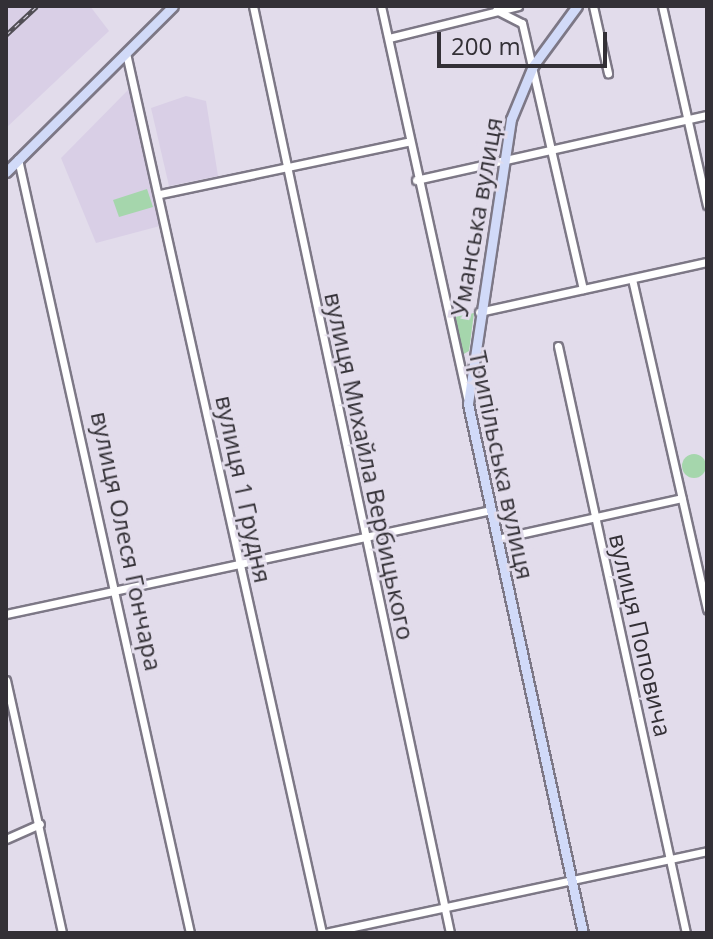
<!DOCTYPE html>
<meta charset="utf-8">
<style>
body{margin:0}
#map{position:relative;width:713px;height:939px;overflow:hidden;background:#e2dceb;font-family:"Open Sans",sans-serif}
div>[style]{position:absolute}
.built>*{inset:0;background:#d9cfe6}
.green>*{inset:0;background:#a5d6ac}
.round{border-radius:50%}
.roads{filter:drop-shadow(2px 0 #7d7886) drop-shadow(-2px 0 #7d7886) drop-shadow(0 2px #7d7886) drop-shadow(0 -2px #7d7886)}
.minor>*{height:7px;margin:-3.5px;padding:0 3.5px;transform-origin:3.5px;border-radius:3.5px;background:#fff}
.major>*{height:9px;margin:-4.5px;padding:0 4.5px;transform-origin:4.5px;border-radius:4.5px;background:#d1daf8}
.rail>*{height:5px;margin-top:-2.5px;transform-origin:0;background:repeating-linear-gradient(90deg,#e2dceb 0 6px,#514e55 0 12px);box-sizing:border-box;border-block:2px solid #514e55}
span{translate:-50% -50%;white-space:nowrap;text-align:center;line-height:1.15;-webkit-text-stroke:6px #e2dceb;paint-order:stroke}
.street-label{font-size:24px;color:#333036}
.frame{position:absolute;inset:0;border:8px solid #333036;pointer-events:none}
.scale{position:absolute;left:437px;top:32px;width:170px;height:36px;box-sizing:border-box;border:4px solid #333036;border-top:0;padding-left:10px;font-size:24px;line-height:28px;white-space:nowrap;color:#333036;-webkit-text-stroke:6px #e2dceb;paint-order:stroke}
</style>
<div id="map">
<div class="built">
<i style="clip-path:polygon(6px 6px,90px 6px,109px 31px,6px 128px)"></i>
<i style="clip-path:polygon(131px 87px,160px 226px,96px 243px,61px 158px)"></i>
<i style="clip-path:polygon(186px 96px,206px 101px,218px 176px,169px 186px,151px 108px)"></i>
</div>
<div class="green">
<i style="clip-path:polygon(147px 189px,153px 207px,119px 217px,113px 200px)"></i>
<i style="clip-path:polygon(474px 313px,469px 351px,462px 355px,450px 318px)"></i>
<i class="round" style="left:682px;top:454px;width:24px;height:24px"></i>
</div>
<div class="roads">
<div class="minor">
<i style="left:253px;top:6px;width:948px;rotate:78deg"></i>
<i style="left:381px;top:6px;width:401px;rotate:77.6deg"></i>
<i style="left:593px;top:6px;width:69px;rotate:77.4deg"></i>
<i style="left:662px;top:6px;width:204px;rotate:77.3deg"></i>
<i style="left:496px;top:10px;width:29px;rotate:27deg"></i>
<i style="left:522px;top:23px;width:273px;rotate:77.1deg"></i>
<i style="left:389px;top:38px;width:133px;rotate:-13.9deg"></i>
<i style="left:126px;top:53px;width:902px;rotate:77.44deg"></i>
<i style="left:18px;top:159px;width:793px;rotate:77.47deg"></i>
<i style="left:416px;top:180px;width:298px;rotate:-12.6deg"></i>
<i style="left:160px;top:194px;width:252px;rotate:-11.9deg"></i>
<i style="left:632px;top:279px;width:339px;rotate:77.2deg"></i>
<i style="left:479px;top:312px;width:233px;rotate:-12.4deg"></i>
<i style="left:558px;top:346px;width:601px;rotate:77.7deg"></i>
<i style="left:497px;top:539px;width:189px;rotate:-12.5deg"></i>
<i style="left:6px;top:614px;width:496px;rotate:-12.1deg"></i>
<i style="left:6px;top:680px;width:259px;rotate:77.5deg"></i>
<i style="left:6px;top:839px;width:37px;rotate:-24deg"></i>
<i style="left:325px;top:933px;width:391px;rotate:-12.1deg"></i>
</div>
<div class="major">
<i style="left:577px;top:6px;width:74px;rotate:126.3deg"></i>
<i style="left:533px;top:66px;width:57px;rotate:112.5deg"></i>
<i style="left:511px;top:119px;width:288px;rotate:98.6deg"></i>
<i style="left:468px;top:404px;width:541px;rotate:77.74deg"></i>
<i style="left:6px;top:172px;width:235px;rotate:-44.8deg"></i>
</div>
</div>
<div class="rail">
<i style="left:6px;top:35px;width:42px;rotate:-43.1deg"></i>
</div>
<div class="street-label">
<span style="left:476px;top:217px;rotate:-80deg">Уманська вулиця</span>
<span style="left:502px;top:465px;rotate:78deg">Трипільська вулиця</span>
<span style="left:370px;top:466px;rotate:78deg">вулиця Михайла Вербицького</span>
<span style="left:244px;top:489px;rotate:78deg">вулиця 1 Грудня</span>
<span style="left:127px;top:541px;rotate:78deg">вулиця Олеся Гончара</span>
<span style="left:641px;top:635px;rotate:77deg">вулиця Поповича</span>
</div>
<div class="frame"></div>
<div class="scale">200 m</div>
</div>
